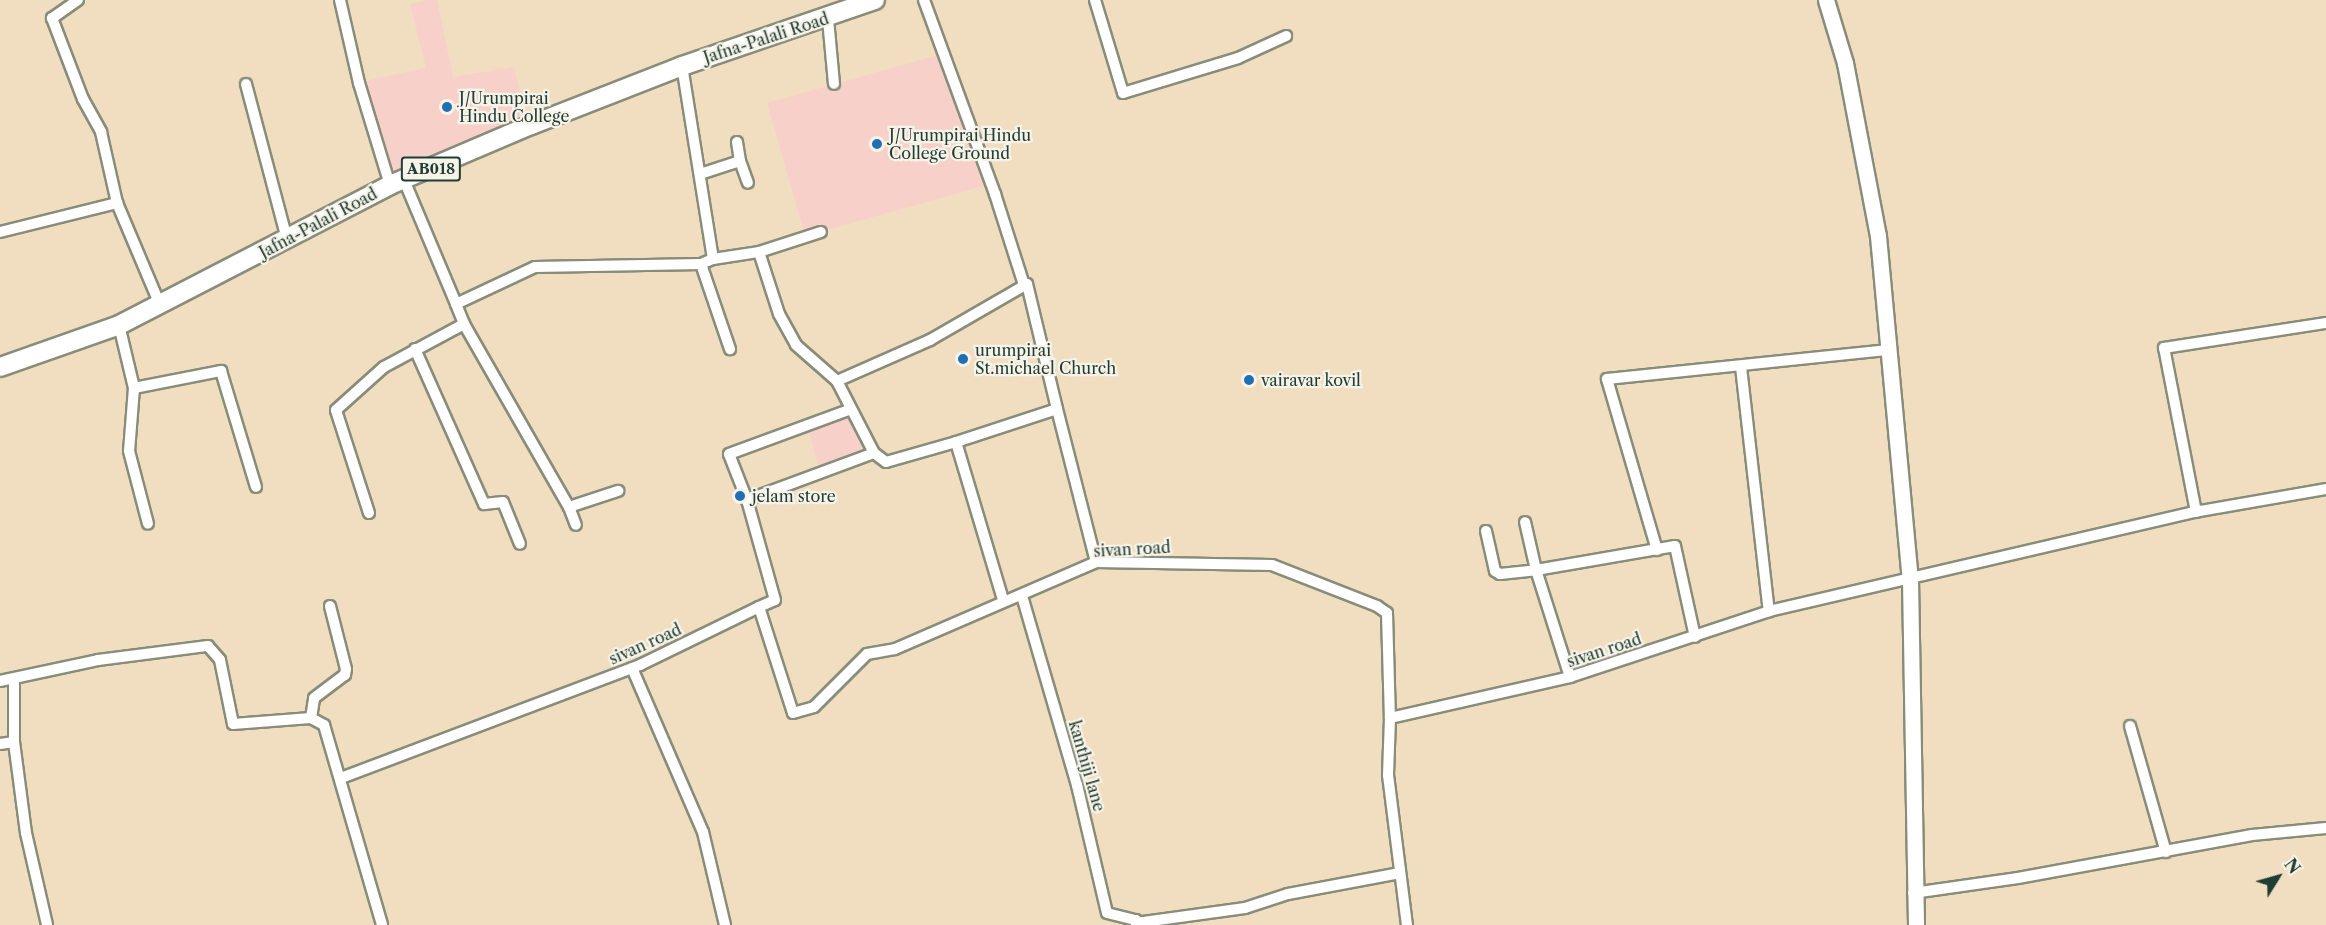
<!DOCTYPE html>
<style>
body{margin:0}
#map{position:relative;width:2326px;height:925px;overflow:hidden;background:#f1ddbf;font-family:"Libre Caslon Text",serif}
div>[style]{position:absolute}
.built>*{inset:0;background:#f7d1c9}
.roads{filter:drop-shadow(2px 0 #888d7a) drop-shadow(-2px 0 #888d7a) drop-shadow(0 2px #888d7a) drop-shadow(0 -2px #888d7a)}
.street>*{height:10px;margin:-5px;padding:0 5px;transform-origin:5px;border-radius:5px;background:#fff}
.secondary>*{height:15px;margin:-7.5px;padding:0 7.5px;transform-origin:7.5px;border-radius:7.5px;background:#fff}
.primary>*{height:18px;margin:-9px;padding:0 9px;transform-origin:9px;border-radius:9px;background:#fff}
.dots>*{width:16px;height:16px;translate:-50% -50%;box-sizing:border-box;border:3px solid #f7f3e8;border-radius:50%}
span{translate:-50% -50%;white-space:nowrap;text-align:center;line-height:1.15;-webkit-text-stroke:4.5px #f7f3e8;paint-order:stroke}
.shield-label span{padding:2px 4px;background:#f7f3e8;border:2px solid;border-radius:4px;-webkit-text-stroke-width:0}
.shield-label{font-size:15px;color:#1f3d34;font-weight:700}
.street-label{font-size:16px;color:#1f3d34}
.poi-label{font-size:16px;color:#1f3d34}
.left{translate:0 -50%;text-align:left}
.north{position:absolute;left:2248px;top:847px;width:60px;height:60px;-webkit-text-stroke:4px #f7f3e8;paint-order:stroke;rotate:53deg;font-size:16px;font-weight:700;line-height:24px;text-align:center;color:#1f3d34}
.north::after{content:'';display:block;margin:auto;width:21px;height:27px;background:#1f3d34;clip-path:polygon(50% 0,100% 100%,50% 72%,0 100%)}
</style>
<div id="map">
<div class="built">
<i style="clip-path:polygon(427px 0,437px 0,453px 77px,514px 67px,529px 133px,390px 196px,365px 81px,426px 68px,410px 4px)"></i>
<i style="clip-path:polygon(949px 52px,987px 185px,805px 236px,767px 103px)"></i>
<i style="clip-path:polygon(851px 409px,874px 453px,821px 474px,807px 426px)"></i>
</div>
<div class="roads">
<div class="street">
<i style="left:78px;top:0;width:32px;rotate:145deg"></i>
<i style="left:52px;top:18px;width:87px;rotate:69.1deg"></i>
<i style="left:83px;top:99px;width:38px;rotate:61deg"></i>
<i style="left:101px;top:132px;width:73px;rotate:77.3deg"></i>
<i style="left:117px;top:203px;width:111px;rotate:67.1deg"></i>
<i style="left:340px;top:0;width:85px;rotate:77.1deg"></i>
<i style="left:359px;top:83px;width:107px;rotate:73.1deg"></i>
<i style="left:924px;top:0;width:207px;rotate:69.9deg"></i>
<i style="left:995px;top:194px;width:96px;rotate:72.3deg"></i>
<i style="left:1095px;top:0;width:97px;rotate:73.2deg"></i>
<i style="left:1123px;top:93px;width:120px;rotate:-16.9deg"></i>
<i style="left:1238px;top:58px;width:53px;rotate:-24.6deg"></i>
<i style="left:828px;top:19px;width:65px;rotate:84.7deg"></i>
<i style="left:246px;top:84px;width:160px;rotate:75.2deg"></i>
<i style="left:737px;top:142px;width:19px;rotate:81deg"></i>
<i style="left:700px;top:174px;width:42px;rotate:-18deg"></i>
<i style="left:740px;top:161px;width:23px;rotate:70deg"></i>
<i style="left:404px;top:180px;width:134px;rotate:67.2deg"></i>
<i style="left:456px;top:304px;width:87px;rotate:-25.1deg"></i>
<i style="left:535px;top:267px;width:166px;rotate:-1deg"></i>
<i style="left:701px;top:264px;width:13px;rotate:-23deg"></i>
<i style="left:713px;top:259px;width:195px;rotate:-99.1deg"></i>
<i style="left:0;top:232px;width:121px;rotate:-13.9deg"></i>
<i style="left:759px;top:252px;width:65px;rotate:-17.9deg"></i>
<i style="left:713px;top:259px;width:47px;rotate:-8.7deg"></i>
<i style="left:759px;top:252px;width:65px;rotate:72.1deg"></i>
<i style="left:779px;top:314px;width:35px;rotate:61deg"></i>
<i style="left:796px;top:345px;width:55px;rotate:41.3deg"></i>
<i style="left:837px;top:381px;width:81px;rotate:62.8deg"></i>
<i style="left:874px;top:453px;width:15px;rotate:37deg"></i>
<i style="left:886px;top:462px;width:73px;rotate:-15.9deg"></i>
<i style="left:956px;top:442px;width:165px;rotate:73.4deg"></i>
<i style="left:701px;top:264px;width:90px;rotate:71.2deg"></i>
<i style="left:456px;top:304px;width:22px;rotate:68deg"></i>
<i style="left:464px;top:324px;width:211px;rotate:60.2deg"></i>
<i style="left:569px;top:507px;width:52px;rotate:-18.1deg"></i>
<i style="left:119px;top:325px;width:65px;rotate:76.6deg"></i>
<i style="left:134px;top:388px;width:63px;rotate:94.5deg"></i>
<i style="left:129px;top:451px;width:75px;rotate:75.4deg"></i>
<i style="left:415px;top:349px;width:170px;rotate:66deg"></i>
<i style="left:484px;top:504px;width:19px;rotate:-6deg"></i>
<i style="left:503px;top:502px;width:45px;rotate:68deg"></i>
<i style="left:1741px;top:367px;width:246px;rotate:83.5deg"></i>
<i style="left:837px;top:381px;width:102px;rotate:-23.8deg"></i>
<i style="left:930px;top:340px;width:112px;rotate:-30deg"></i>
<i style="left:1027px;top:284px;width:129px;rotate:76.5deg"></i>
<i style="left:1057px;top:409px;width:106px;rotate:161.9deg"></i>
<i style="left:134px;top:388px;width:89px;rotate:-11.1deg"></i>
<i style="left:221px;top:371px;width:121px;rotate:73.2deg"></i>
<i style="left:1057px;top:409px;width:158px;rotate:75.7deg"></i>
<i style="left:747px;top:500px;width:49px;rotate:-111.4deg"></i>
<i style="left:729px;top:454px;width:130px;rotate:-20.2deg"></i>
<i style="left:569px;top:507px;width:19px;rotate:69deg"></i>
<i style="left:2196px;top:512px;width:167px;rotate:-101deg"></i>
<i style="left:2164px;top:348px;width:164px;rotate:-8.8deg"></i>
<i style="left:369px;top:513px;width:108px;rotate:-107.8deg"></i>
<i style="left:336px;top:410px;width:64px;rotate:-41.9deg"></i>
<i style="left:384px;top:367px;width:91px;rotate:-28.3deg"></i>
<i style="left:1486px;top:531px;width:41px;rotate:77.3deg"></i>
<i style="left:1495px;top:571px;width:6px;rotate:31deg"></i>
<i style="left:1500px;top:574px;width:36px;rotate:-6deg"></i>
<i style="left:1536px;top:570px;width:49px;rotate:-102.9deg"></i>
<i style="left:1657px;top:550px;width:178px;rotate:-106.3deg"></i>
<i style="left:1607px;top:379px;width:283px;rotate:-5.9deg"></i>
<i style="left:1022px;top:596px;width:197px;rotate:73.8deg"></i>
<i style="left:1077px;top:785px;width:131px;rotate:76.8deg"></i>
<i style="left:1107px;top:913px;width:30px;rotate:14deg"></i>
<i style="left:1136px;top:920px;width:5px;rotate:90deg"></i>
<i style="left:759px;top:607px;width:17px;rotate:-24deg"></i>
<i style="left:775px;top:600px;width:104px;rotate:-105.6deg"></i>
<i style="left:747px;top:500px;width:135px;rotate:-20.3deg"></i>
<i style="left:632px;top:668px;width:179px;rotate:66.6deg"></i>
<i style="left:703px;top:832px;width:96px;rotate:76.7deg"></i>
<i style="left:1570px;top:677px;width:112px;rotate:-107.6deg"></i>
<i style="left:1536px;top:570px;width:141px;rotate:-9.8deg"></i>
<i style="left:1675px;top:546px;width:93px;rotate:77.6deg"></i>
<i style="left:14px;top:679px;width:63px;rotate:90deg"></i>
<i style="left:14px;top:742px;width:92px;rotate:82.5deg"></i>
<i style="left:26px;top:833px;width:94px;rotate:77.1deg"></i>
<i style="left:0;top:681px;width:100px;rotate:-12.1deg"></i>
<i style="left:98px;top:660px;width:111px;rotate:-7.3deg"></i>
<i style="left:208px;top:646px;width:18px;rotate:49deg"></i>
<i style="left:220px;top:660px;width:65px;rotate:78.5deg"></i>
<i style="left:233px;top:724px;width:78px;rotate:-4.4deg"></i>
<i style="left:311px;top:718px;width:15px;rotate:28deg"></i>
<i style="left:324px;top:725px;width:208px;rotate:73.8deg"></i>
<i style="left:311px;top:718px;width:20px;rotate:-81deg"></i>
<i style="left:314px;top:698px;width:39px;rotate:-37deg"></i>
<i style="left:345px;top:675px;width:6px;rotate:-81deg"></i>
<i style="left:346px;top:669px;width:65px;rotate:-104.3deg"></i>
<i style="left:1390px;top:718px;width:57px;rotate:92deg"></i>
<i style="left:1388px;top:775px;width:151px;rotate:82.8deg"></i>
<i style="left:2130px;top:726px;width:131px;rotate:74.1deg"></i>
<i style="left:0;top:744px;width:14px;rotate:-8deg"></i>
<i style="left:341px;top:778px;width:320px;rotate:-20.7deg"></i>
<i style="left:640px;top:665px;width:132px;rotate:-26deg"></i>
<i style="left:759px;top:607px;width:111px;rotate:72.2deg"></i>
<i style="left:793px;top:713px;width:22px;rotate:-16deg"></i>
<i style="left:814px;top:707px;width:75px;rotate:-45deg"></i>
<i style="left:867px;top:654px;width:28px;rotate:-10deg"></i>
<i style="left:895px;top:649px;width:219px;rotate:-23.4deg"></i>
<i style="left:1096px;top:562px;width:176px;rotate:1deg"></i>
<i style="left:1272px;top:565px;width:113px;rotate:21.3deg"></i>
<i style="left:1377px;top:606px;width:12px;rotate:35deg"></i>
<i style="left:1387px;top:613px;width:105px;rotate:88.4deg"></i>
<i style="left:1390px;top:718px;width:185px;rotate:-12.8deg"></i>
<i style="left:1570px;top:677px;width:210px;rotate:-18.3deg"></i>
<i style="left:1769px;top:611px;width:442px;rotate:-13.1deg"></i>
<i style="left:2200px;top:511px;width:128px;rotate:-9.9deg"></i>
<i style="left:1913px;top:893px;width:106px;rotate:-8.1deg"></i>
<i style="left:2018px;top:878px;width:238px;rotate:-10.4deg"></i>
<i style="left:2252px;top:835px;width:74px;rotate:-5.4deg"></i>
<i style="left:1136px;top:923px;width:110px;rotate:-7.8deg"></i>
<i style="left:1245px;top:908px;width:45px;rotate:-18deg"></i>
<i style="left:1288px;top:894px;width:114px;rotate:-10.6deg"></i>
</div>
<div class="secondary">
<i style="left:1826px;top:0;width:66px;rotate:73.2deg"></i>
<i style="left:1845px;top:63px;width:176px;rotate:79.2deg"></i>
<i style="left:1878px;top:236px;width:345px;rotate:84.7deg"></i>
<i style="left:1910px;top:580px;width:345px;rotate:89deg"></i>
</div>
<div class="primary">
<i style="left:0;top:367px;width:126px;rotate:-19.4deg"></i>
<i style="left:119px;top:325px;width:305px;rotate:-27.3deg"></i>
<i style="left:390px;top:185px;width:153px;rotate:-23.1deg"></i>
<i style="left:531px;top:125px;width:162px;rotate:-21.3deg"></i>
<i style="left:682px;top:66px;width:204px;rotate:-18.9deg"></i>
</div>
</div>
<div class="dots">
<i style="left:447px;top:107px;background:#1f6fb2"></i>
<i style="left:877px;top:144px;background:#1f6fb2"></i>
<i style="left:963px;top:359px;background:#1f6fb2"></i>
<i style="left:1249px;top:380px;background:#1f6fb2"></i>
<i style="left:740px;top:496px;background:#1f6fb2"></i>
</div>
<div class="shield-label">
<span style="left:431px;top:169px">AB018</span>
</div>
<div class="street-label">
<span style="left:766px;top:38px;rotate:-18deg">Jafna-Palali Road</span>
<span style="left:318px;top:223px;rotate:-28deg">Jafna-Palali Road</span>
<span style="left:1132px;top:549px;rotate:-3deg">sivan road</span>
<span style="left:645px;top:644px;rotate:-24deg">sivan road</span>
<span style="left:1604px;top:650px;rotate:-18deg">sivan road</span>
<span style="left:1087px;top:766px;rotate:74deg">kanthiji lane</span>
</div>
<div class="poi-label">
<span class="left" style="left:459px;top:107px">J/Urumpirai<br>Hindu College</span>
<span class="left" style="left:889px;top:144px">J/Urumpirai Hindu<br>College Ground</span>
<span class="left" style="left:975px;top:359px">urumpirai<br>St.michael Church</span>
<span class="left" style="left:1261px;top:380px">vairavar kovil</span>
<span class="left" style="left:752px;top:496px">jelam store</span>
</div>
<div class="north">N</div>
</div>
